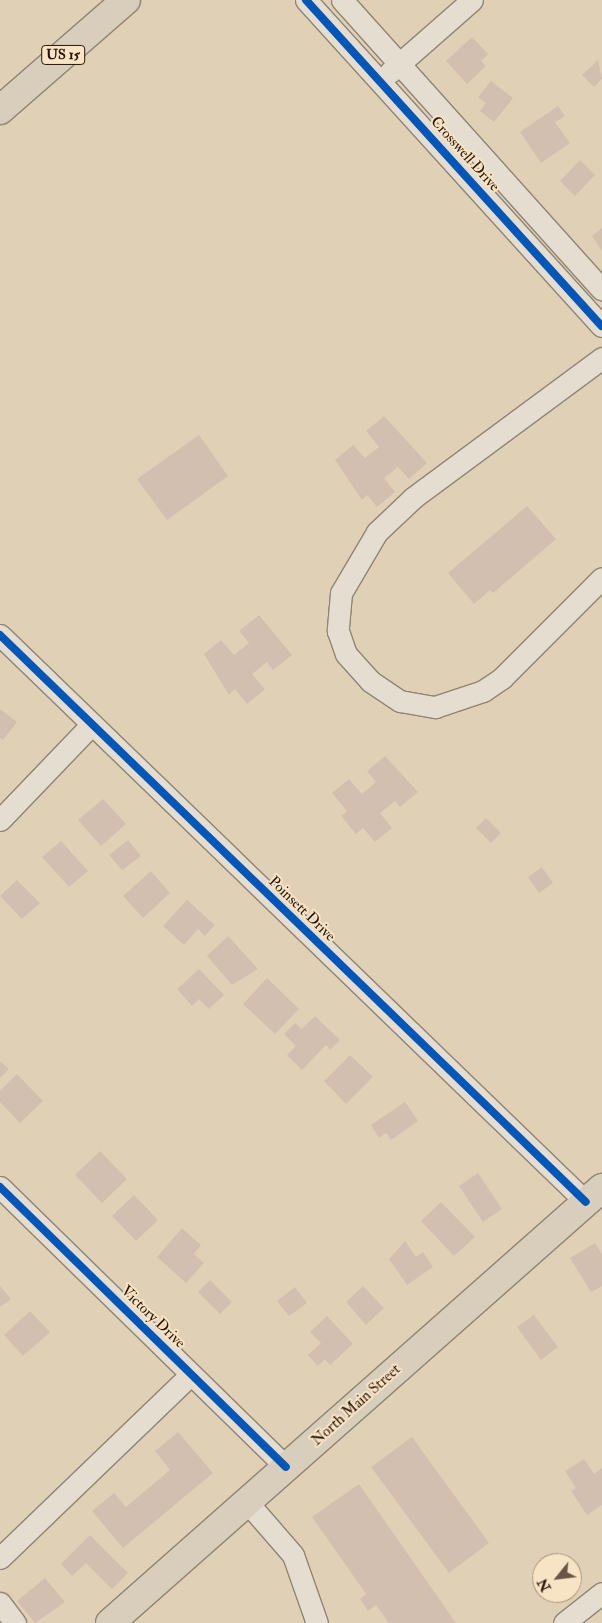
<!DOCTYPE html>
<style>
body{margin:0}
#map{position:relative;width:602px;height:1623px;overflow:hidden;background:#e0d1b6;font-family:"IM FELL Double Pica",serif}
div>[style]{position:absolute}
.building>*{inset:0;background:#d3bfaf}
.roads{filter:drop-shadow(1px 0 #908474) drop-shadow(-1px 0 #908474) drop-shadow(0 1px #908474) drop-shadow(0 -1px #908474)}
.minor>*{height:21px;margin:-10.5px;padding:0 10.5px;transform-origin:10.5px;border-radius:10.5px;background:#e5ddd0}
.major>*{height:28px;margin:-14px;padding:0 14px;transform-origin:14px;border-radius:14px;background:#d8cebb}
.cycleway>*{height:8px;margin:-4px;padding:0 4px;transform-origin:4px;border-radius:4px;background:#0057b8}
span{translate:-50% -50%;white-space:nowrap;text-align:center;line-height:1.15;-webkit-text-stroke:4px #f6e4c4;paint-order:stroke}
.shield-label span{padding:1px 4px;background:#f6e4c4;border:1px solid;border-radius:4px;-webkit-text-stroke-width:0}
.shield-label{font-size:14px;color:#2b1309;font-weight:700}
.street-label{font-size:15px;color:#2b1309}
.north{position:absolute;left:532px;top:1553px;width:50px;height:50px;box-sizing:border-box;background:#f6e4c4;border:1px solid #a59079;border-radius:50%;rotate:241deg;font-size:14px;font-weight:700;line-height:20px;text-align:center;color:#2b1309}
.north::after{content:'';display:block;margin:auto;width:18px;height:22px;background:#6a5646;clip-path:polygon(50% 0,100% 100%,50% 72%,0 100%)}
</style>
<div id="map">
<div class="building">
<i style="clip-path:polygon(472px 37px,488px 54px,481px 61px,486px 66px,467px 84px,446px 61px)"></i>
<i style="clip-path:polygon(598px 60px,602px 79px,594px 87px,582px 75px)"></i>
<i style="clip-path:polygon(491px 81px,513px 98px,494px 122px,480px 111px,486px 103px,478px 97px)"></i>
<i style="clip-path:polygon(558px 106px,565px 116px,555px 122px,570px 143px,541px 163px,520px 132px)"></i>
<i style="clip-path:polygon(580px 160px,595px 175px,575px 196px,560px 181px)"></i>
<i style="clip-path:polygon(602px 228px,602px 251px,592px 236px)"></i>
<i style="clip-path:polygon(384px 416px,427px 463px,409px 479px,398px 467px,384px 478px,395px 492px,377px 507px,367px 495px,362px 500px,335px 460px,353px 445px,365px 458px,379px 447px,366px 431px)"></i>
<i style="clip-path:polygon(199px 435px,228px 476px,167px 520px,137px 479px)"></i>
<i style="clip-path:polygon(527px 506px,556px 539px,493px 593px,490px 590px,474px 604px,448px 573px)"></i>
<i style="clip-path:polygon(259px 615px,292px 655px,273px 670px,267px 662px,252px 674px,265px 689px,247px 704px,235px 689px,229px 695px,204px 654px,221px 640px,234px 655px,249px 643px,239px 631px)"></i>
<i style="clip-path:polygon(0 709px,17px 722px,3px 740px,0 738px)"></i>
<i style="clip-path:polygon(385px 756px,418px 792px,400px 807px,395px 801px,380px 813px,392px 828px,375px 842px,363px 828px,356px 834px,341px 816px,347px 811px,332px 793px,349px 779px,362px 794px,376px 782px,367px 771px)"></i>
<i style="clip-path:polygon(103px 799px,126px 824px,101px 846px,78px 820px)"></i>
<i style="clip-path:polygon(486px 818px,501px 833px,491px 843px,476px 828px)"></i>
<i style="clip-path:polygon(128px 840px,141px 856px,122px 870px,109px 855px)"></i>
<i style="clip-path:polygon(61px 841px,88px 871px,69px 887px,42px 857px)"></i>
<i style="clip-path:polygon(542px 867px,553px 883px,539px 893px,528px 877px)"></i>
<i style="clip-path:polygon(151px 871px,170px 893px,143px 918px,123px 896px)"></i>
<i style="clip-path:polygon(17px 880px,40px 903px,22px 919px,0 896px)"></i>
<i style="clip-path:polygon(187px 900px,215px 925px,205px 936px,198px 929px,184px 945px,163px 926px)"></i>
<i style="clip-path:polygon(228px 936px,258px 969px,232px 985px,207px 956px)"></i>
<i style="clip-path:polygon(199px 969px,224px 995px,209px 1009px,199px 999px,192px 1006px,177px 989px)"></i>
<i style="clip-path:polygon(267px 978px,299px 1009px,275px 1034px,243px 1004px)"></i>
<i style="clip-path:polygon(315px 1016px,340px 1040px,330px 1050px,326px 1045px,302px 1070px,287px 1055px,296px 1046px,284px 1034px,295px 1023px,302px 1029px)"></i>
<i style="clip-path:polygon(350px 1055px,373px 1077px,346px 1104px,324px 1081px)"></i>
<i style="clip-path:polygon(0 1061px,9px 1069px,0 1078px)"></i>
<i style="clip-path:polygon(17px 1074px,43px 1101px,20px 1123px,0 1102px,0 1091px)"></i>
<i style="clip-path:polygon(405px 1102px,418px 1121px,391px 1140px,386px 1133px,379px 1138px,371px 1125px)"></i>
<i style="clip-path:polygon(100px 1151px,127px 1179px,102px 1203px,75px 1175px)"></i>
<i style="clip-path:polygon(478px 1173px,502px 1209px,483px 1222px,459px 1186px)"></i>
<i style="clip-path:polygon(134px 1195px,158px 1220px,136px 1241px,112px 1216px)"></i>
<i style="clip-path:polygon(441px 1202px,475px 1237px,454px 1256px,421px 1221px)"></i>
<i style="clip-path:polygon(182px 1228px,201px 1245px,194px 1254px,204px 1263px,186px 1283px,157px 1257px)"></i>
<i style="clip-path:polygon(405px 1241px,416px 1257px,423px 1252px,433px 1267px,407px 1285px,389px 1259px)"></i>
<i style="clip-path:polygon(595px 1243px,602px 1254px,602px 1286px,591px 1292px,570px 1258px)"></i>
<i style="clip-path:polygon(210px 1280px,232px 1302px,220px 1314px,198px 1292px)"></i>
<i style="clip-path:polygon(0 1286px,11px 1299px,0 1307px)"></i>
<i style="clip-path:polygon(363px 1286px,384px 1308px,366px 1325px,346px 1302px)"></i>
<i style="clip-path:polygon(295px 1287px,307px 1303px,289px 1316px,277px 1301px)"></i>
<i style="clip-path:polygon(30px 1311px,50px 1332px,23px 1356px,4px 1335px)"></i>
<i style="clip-path:polygon(534px 1315px,558px 1347px,541px 1360px,517px 1327px)"></i>
<i style="clip-path:polygon(327px 1316px,353px 1344px,330px 1365px,325px 1359px,318px 1366px,308px 1355px,321px 1343px,310px 1332px)"></i>
<i style="clip-path:polygon(178px 1432px,213px 1473px,123px 1548px,92px 1511px,114px 1493px,126px 1507px,170px 1470px,155px 1451px)"></i>
<i style="clip-path:polygon(412px 1437px,489px 1543px,449px 1573px,371px 1467px)"></i>
<i style="clip-path:polygon(584px 1459px,594px 1474px,602px 1468px,602px 1505px,587px 1515px,571px 1491px,576px 1488px,565px 1471px)"></i>
<i style="clip-path:polygon(359px 1484px,456px 1623px,389px 1623px,376px 1605px,368px 1611px,360px 1599px,366px 1594px,312px 1517px)"></i>
<i style="clip-path:polygon(90px 1535px,128px 1573px,112px 1589px,86px 1563px,72px 1576px,61px 1564px)"></i>
<i style="clip-path:polygon(45px 1578px,65px 1602px,35px 1623px,17px 1601px)"></i>
</div>
<div class="roads">
<div class="minor">
<i style="left:306px;top:0;width:440px;rotate:47.8deg"></i>
<i style="left:342px;top:0;width:389px;rotate:48.1deg"></i>
<i style="left:390px;top:72px;width:109px;rotate:-41.3deg"></i>
<i style="left:602px;top:358px;width:235px;rotate:143.5deg"></i>
<i style="left:413px;top:498px;width:50px;rotate:136.6deg"></i>
<i style="left:377px;top:532px;width:71px;rotate:120.5deg"></i>
<i style="left:341px;top:593px;width:38px;rotate:95deg"></i>
<i style="left:338px;top:631px;width:24px;rotate:71deg"></i>
<i style="left:346px;top:654px;width:36px;rotate:48deg"></i>
<i style="left:370px;top:681px;width:36px;rotate:34deg"></i>
<i style="left:400px;top:701px;width:36px;rotate:10deg"></i>
<i style="left:435px;top:707px;width:51px;rotate:-18.4deg"></i>
<i style="left:483px;top:691px;width:23px;rotate:-34deg"></i>
<i style="left:502px;top:678px;width:141px;rotate:-45deg"></i>
<i style="left:0;top:635px;width:815px;rotate:44.06deg"></i>
<i style="left:0;top:820px;width:133px;rotate:-46.2deg"></i>
<i style="left:0;top:1187px;width:400px;rotate:44.4deg"></i>
<i style="left:247px;top:1502px;width:70px;rotate:49deg"></i>
<i style="left:293px;top:1555px;width:72px;rotate:70.6deg"></i>
<i style="left:0;top:1558px;width:265px;rotate:-43.9deg"></i>
<i style="left:0;top:1603px;width:25px;rotate:53deg"></i>
<i style="left:564px;top:1623px;width:48px;rotate:-38.3deg"></i>
</div>
<div class="major">
<i style="left:0;top:110px;width:167px;rotate:-41.1deg"></i>
<i style="left:110px;top:1623px;width:657px;rotate:-41.48deg"></i>
</div>
</div>
<div class="cycleway">
<i style="left:306px;top:0;width:440px;rotate:47.8deg"></i>
<i style="left:0;top:635px;width:815px;rotate:44.06deg"></i>
<i style="left:0;top:1187px;width:400px;rotate:44.4deg"></i>
</div>
<div class="shield-label">
<span style="left:63px;top:55px">US 15</span>
</div>
<div class="street-label">
<span style="left:465px;top:154px;rotate:48deg">Crosswell Drive</span>
<span style="left:302px;top:909px;rotate:44deg">Poinsett Drive</span>
<span style="left:153px;top:1317px;rotate:44deg">Victory Drive</span>
<span style="left:356px;top:1405px;rotate:-42deg">North Main Street</span>
</div>
<div class="north">N</div>
</div>
